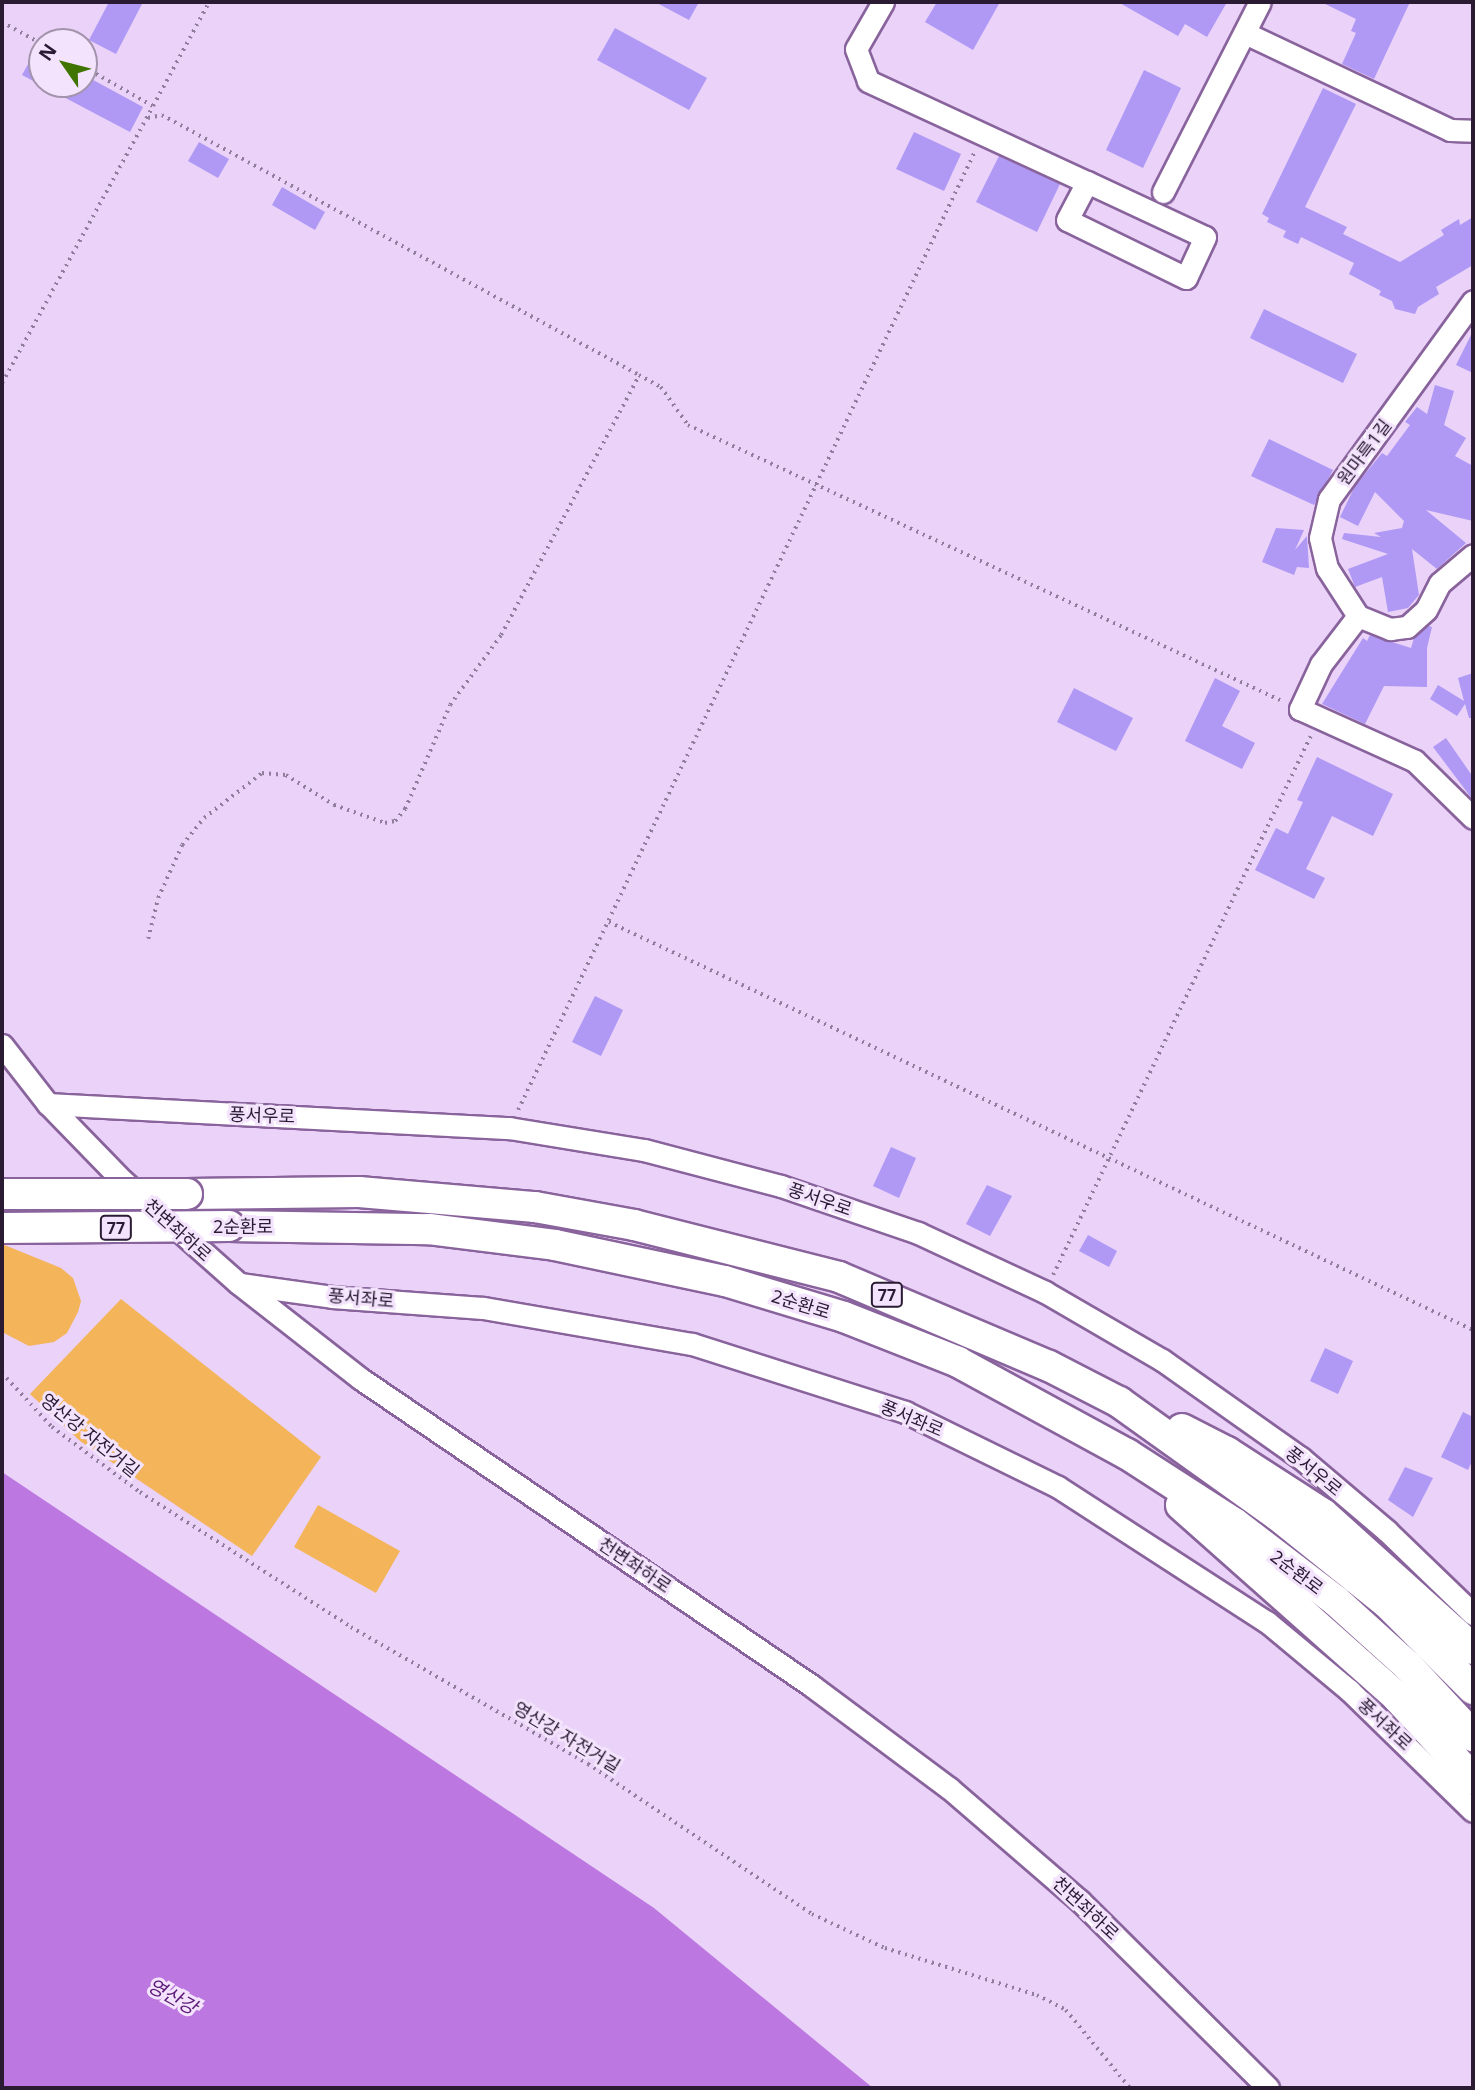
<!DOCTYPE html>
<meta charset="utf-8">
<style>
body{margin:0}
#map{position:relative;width:1475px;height:2090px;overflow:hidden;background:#ead2f8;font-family:"Noto Sans","Noto Sans KR",sans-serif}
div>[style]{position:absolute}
.green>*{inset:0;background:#f4b459}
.water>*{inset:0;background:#bd77e0}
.building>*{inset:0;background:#af99f5}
.path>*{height:3.5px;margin-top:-1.75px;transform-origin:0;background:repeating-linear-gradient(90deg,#907c9b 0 2px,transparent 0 7px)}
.roads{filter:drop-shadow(2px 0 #89639c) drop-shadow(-2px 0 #89639c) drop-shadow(0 2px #89639c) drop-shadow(0 -2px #89639c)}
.minor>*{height:21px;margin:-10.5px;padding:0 10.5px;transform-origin:10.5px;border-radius:10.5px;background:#fff}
.highway>*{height:30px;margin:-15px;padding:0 15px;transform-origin:15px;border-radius:15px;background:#fff}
.bridges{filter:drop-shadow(2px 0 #89639c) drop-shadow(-2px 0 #89639c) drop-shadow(0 2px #89639c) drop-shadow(0 -2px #89639c)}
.highway-bridge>*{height:30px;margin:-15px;padding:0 15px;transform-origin:15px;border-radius:15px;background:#fff}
span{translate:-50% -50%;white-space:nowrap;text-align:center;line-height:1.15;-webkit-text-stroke:6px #f3e3fc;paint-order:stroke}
.shield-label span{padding:2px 5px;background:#f3e3fc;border:2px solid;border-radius:5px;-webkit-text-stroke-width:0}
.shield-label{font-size:16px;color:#2a1b32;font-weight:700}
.street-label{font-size:18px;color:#2a1b32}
.water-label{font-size:19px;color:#5c1978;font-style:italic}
.frame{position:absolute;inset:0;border:4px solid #2a1b32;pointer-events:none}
.north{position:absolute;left:28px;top:28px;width:70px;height:70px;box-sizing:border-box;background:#f3e3fc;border:2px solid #a393ab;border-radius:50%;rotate:305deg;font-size:19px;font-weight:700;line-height:28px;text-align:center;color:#2a1b32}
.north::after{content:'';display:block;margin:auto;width:24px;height:32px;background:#3f7400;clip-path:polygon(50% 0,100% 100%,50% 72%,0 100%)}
</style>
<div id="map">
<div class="green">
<i style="clip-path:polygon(2px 1244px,61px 1268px,73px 1278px,81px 1301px,78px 1312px,67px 1333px,54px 1342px,29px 1346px,2px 1332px)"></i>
<i style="clip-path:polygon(121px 1299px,321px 1457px,252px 1556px,80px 1441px,30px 1394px)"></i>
<i style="clip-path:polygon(318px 1505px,400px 1551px,376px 1593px,294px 1547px)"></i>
</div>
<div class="water">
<i style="clip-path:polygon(2px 1472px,654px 1908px,873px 2088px,2px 2088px)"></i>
</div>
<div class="building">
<i style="clip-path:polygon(109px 2px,143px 2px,116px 54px,89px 40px)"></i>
<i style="clip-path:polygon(655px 2px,699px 2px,689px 20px)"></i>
<i style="clip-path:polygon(937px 2px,1000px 2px,973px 50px,925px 22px)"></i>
<i style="clip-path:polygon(1118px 2px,1227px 2px,1207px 37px,1185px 24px,1178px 36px)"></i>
<i style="clip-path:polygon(1321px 2px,1410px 2px,1374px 79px,1342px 64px,1356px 33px,1351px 31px,1356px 19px)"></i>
<i style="clip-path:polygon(615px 28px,707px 78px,689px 110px,597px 60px)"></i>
<i style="clip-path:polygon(42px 39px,42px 84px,84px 84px,84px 75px,143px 107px,130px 132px,22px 75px)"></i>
<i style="clip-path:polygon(1144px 70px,1181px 88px,1143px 168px,1106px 150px)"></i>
<i style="clip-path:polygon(1323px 88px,1356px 104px,1305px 207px,1347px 227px,1343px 234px,1400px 262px,1444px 235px,1441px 230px,1459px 219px,1460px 225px,1473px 217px,1473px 265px,1436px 287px,1439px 294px,1418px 307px,1415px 314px,1395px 309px,1392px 301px,1379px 295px,1381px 291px,1349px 274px,1354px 263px,1301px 237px,1298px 244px,1283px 237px,1286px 231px,1267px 222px,1269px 218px,1262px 214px)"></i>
<i style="clip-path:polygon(914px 132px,961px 154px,944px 191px,896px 169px)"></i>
<i style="clip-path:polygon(199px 142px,229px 159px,218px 178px,188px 161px)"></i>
<i style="clip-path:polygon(999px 156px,1060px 184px,1037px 232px,976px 202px)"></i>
<i style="clip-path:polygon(282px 187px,325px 212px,315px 230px,272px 205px)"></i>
<i style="clip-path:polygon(1264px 309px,1357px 354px,1343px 383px,1250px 338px)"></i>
<i style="clip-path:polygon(1473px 331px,1473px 373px,1456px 365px)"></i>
<i style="clip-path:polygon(1435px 385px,1454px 391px,1444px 425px,1466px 438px,1455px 456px,1473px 466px,1473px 521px,1426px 510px,1466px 543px,1437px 569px,1412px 549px,1419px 595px,1408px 608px,1388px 612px,1382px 577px,1355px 587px,1348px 569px,1388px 554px,1342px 539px,1344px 533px,1381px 537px,1374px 533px,1402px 528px,1404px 521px,1375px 492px,1358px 526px,1340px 517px,1355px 486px,1382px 453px,1387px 456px,1410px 425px,1405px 422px,1417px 407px,1427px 414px)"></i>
<i style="clip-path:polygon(1269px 439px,1333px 470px,1314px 505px,1251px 476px)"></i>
<i style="clip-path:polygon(1276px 528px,1304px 530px,1295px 550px,1307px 536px,1309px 568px,1297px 567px,1294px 575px,1262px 562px)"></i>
<i style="clip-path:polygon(1428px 626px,1432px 627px,1427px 648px,1427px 687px,1384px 686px,1365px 724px,1322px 704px,1363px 638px,1367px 641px,1370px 635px,1411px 648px,1414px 638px)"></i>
<i style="clip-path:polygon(1473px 673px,1473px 718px,1469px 718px,1465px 704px,1457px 716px,1430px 699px,1438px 685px,1464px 701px,1458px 678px)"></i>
<i style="clip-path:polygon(1215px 678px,1240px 691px,1222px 726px,1255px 743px,1242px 769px,1185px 741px)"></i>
<i style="clip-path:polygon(1074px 688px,1133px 718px,1116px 751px,1057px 722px)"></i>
<i style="clip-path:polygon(1446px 738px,1473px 777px,1473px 800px,1433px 747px)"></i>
<i style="clip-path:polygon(1317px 757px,1393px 794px,1373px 836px,1332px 816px,1306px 869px,1325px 878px,1314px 899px,1255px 870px,1276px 828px,1288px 834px,1303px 802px,1297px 800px)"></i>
<i style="clip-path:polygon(595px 996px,623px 1010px,601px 1056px,572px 1042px)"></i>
<i style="clip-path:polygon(891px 1147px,916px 1158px,899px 1198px,873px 1186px)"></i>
<i style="clip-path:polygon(987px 1185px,1012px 1196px,990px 1236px,966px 1224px)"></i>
<i style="clip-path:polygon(1088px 1235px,1117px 1251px,1109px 1267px,1079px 1251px)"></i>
<i style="clip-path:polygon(1325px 1348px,1353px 1361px,1338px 1394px,1310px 1381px)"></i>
<i style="clip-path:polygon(1463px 1412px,1473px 1417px,1473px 1459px,1468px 1470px,1441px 1457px)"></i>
<i style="clip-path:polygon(1405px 1467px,1433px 1478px,1413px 1517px,1388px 1500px)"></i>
</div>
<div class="path">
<i style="left:2px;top:22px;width:46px;rotate:28.8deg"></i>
<i style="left:84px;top:67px;width:79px;rotate:29.5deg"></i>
<i style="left:153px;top:106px;width:118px;rotate:-61.7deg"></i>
<i style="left:148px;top:118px;width:14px;rotate:-12deg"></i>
<i style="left:162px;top:115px;width:543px;rotate:28.59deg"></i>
<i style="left:2px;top:383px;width:315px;rotate:-61.4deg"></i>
<i style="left:609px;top:922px;width:955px;rotate:25.28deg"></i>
<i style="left:148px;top:939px;width:42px;rotate:-76.3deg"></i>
<i style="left:158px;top:898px;width:58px;rotate:-65.6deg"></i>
<i style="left:182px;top:845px;width:35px;rotate:-51deg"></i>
<i style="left:204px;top:818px;width:73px;rotate:-37.8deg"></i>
<i style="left:262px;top:773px;width:24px;rotate:5deg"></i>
<i style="left:286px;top:775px;width:57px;rotate:32deg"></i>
<i style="left:334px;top:805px;width:54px;rotate:19.4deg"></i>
<i style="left:385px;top:823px;width:10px;rotate:-11deg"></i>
<i style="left:395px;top:821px;width:16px;rotate:-50deg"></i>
<i style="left:405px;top:809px;width:113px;rotate:-66.6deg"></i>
<i style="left:450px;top:705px;width:87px;rotate:-53.9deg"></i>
<i style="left:501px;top:635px;width:294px;rotate:-62deg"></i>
<i style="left:639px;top:375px;width:25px;rotate:29deg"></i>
<i style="left:661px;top:387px;width:47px;rotate:54.6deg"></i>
<i style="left:688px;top:425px;width:655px;rotate:24.92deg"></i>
<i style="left:518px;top:1110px;width:1062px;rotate:-64.52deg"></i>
<i style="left:1053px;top:1275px;width:598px;rotate:-64.46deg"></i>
<i style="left:2px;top:1373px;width:74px;rotate:47.2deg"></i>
<i style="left:52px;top:1427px;width:109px;rotate:36.5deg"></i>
<i style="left:140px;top:1492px;width:250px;rotate:32.6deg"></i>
<i style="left:351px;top:1627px;width:274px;rotate:30deg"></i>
<i style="left:588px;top:1764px;width:270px;rotate:33.8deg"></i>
<i style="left:812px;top:1914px;width:81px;rotate:25deg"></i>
<i style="left:885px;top:1948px;width:159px;rotate:17.2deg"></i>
<i style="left:1037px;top:1995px;width:33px;rotate:27deg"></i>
<i style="left:1066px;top:2010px;width:101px;rotate:50.6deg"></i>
</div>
<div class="roads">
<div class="minor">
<i style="left:883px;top:2px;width:54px;rotate:119.9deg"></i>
<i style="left:856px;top:49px;width:34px;rotate:69deg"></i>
<i style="left:868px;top:81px;width:241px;rotate:24.8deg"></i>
<i style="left:1087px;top:182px;width:130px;rotate:25deg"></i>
<i style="left:1205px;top:237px;width:45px;rotate:114.9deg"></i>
<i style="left:1186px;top:278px;width:132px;rotate:-154deg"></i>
<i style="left:1067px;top:220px;width:43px;rotate:-62.2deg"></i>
<i style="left:1245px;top:33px;width:227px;rotate:25.3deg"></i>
<i style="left:1450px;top:130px;width:23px;rotate:2deg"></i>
<i style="left:1163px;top:192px;width:213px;rotate:-63deg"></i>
<i style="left:1473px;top:301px;width:245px;rotate:126deg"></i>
<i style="left:1329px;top:499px;width:40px;rotate:103deg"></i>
<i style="left:1320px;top:538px;width:31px;rotate:77deg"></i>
<i style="left:1327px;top:568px;width:57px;rotate:57.1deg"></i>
<i style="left:1358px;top:616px;width:61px;rotate:127.6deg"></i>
<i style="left:1321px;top:664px;width:50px;rotate:115deg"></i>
<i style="left:1300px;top:709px;width:126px;rotate:24.3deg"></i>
<i style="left:1415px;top:761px;width:81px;rotate:44.5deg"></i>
<i style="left:1358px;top:616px;width:35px;rotate:22deg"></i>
<i style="left:1390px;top:629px;width:17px;rotate:-7deg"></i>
<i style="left:1407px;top:627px;width:25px;rotate:-42deg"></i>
<i style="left:1426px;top:610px;width:30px;rotate:-63deg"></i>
<i style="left:1440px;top:583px;width:43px;rotate:-40.3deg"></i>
<i style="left:2px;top:1045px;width:75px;rotate:52.1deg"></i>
<i style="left:48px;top:1104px;width:106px;rotate:45.8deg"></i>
<i style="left:122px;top:1180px;width:155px;rotate:41.6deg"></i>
<i style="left:238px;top:1283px;width:156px;rotate:38deg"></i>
<i style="left:361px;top:1379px;width:546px;rotate:34.24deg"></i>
<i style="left:812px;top:1686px;width:171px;rotate:36.7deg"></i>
<i style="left:949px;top:1788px;width:173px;rotate:40.8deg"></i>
<i style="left:1080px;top:1901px;width:265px;rotate:44.8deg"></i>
<i style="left:48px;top:1104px;width:462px;rotate:3deg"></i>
<i style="left:509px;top:1128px;width:137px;rotate:9.3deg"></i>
<i style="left:644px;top:1150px;width:142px;rotate:14.7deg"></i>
<i style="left:781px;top:1186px;width:145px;rotate:18.9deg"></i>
<i style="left:918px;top:1233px;width:140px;rotate:24.9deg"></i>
<i style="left:1045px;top:1292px;width:135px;rotate:30.2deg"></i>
<i style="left:1162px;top:1360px;width:170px;rotate:35.2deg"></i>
<i style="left:1301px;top:1458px;width:113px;rotate:40.3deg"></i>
<i style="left:1387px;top:1531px;width:120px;rotate:44deg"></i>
<i style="left:240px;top:1284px;width:93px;rotate:8deg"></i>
<i style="left:332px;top:1297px;width:151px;rotate:4.2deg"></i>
<i style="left:483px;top:1308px;width:212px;rotate:9.8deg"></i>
<i style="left:692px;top:1344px;width:224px;rotate:17.7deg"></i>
<i style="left:905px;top:1412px;width:170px;rotate:26.1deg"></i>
<i style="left:1058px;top:1487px;width:249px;rotate:32.9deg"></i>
<i style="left:1267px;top:1622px;width:107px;rotate:39.7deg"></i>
<i style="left:1349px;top:1690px;width:173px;rotate:44.3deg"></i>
</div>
<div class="highway">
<i style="left:187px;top:1194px;width:172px;rotate:-0.7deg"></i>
<i style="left:359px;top:1192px;width:177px;rotate:4.9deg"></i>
<i style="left:535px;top:1207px;width:101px;rotate:10.3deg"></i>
<i style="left:634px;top:1225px;width:211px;rotate:14.2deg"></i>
<i style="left:839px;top:1277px;width:228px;rotate:23deg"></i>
<i style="left:1049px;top:1366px;width:79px;rotate:27.2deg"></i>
<i style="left:1119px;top:1402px;width:194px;rotate:35.6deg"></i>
<i style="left:1277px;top:1515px;width:141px;rotate:38.7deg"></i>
<i style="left:1387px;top:1603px;width:122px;rotate:45deg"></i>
<i style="left:229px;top:1226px;width:200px;rotate:0.9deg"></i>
<i style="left:429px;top:1229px;width:127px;rotate:7.2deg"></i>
<i style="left:555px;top:1245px;width:174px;rotate:12deg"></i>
<i style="left:725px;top:1281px;width:124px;rotate:16.8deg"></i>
<i style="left:844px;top:1317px;width:123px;rotate:21.5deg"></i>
<i style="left:958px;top:1362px;width:192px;rotate:28.6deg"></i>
<i style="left:1127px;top:1454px;width:127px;rotate:32.8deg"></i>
<i style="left:1234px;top:1523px;width:128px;rotate:37.4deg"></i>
<i style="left:1336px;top:1601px;width:97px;rotate:42.1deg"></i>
<i style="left:1408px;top:1666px;width:96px;rotate:47.1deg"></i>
<i style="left:1182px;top:1429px;width:51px;rotate:27.1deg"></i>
<i style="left:1227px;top:1452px;width:114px;rotate:32.9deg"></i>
<i style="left:1323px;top:1514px;width:202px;rotate:42deg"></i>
<i style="left:1181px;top:1505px;width:289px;rotate:41.6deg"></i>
<i style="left:1397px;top:1697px;width:112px;rotate:47.2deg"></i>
</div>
</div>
<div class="bridges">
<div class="highway-bridge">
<i style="left:2px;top:1194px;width:185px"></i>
<i style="left:2px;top:1228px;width:227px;rotate:-0.5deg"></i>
</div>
</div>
<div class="shield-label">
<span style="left:116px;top:1228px">77</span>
<span style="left:887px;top:1295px">77</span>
</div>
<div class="street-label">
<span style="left:1364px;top:452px;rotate:-53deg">원마륵1길</span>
<span style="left:262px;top:1115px;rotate:2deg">풍서우로</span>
<span style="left:820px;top:1199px;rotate:19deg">풍서우로</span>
<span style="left:243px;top:1226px">2순환로</span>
<span style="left:178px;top:1230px;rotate:42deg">천변좌하로</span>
<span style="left:361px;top:1298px;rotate:5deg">풍서좌로</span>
<span style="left:801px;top:1304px;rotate:17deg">2순환로</span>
<span style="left:912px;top:1418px;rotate:23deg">풍서좌로</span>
<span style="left:90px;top:1435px;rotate:39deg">영산강 자전거길</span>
<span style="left:1314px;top:1471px;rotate:39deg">풍서우로</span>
<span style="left:635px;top:1565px;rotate:34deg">천변좌하로</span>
<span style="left:1297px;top:1572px;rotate:37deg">2순환로</span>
<span style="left:1385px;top:1724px;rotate:43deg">풍서좌로</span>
<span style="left:567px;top:1737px;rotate:31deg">영산강 자전거길</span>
<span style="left:1086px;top:1908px;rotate:43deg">천변좌하로</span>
</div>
<div class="water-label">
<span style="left:172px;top:1997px;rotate:29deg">영산강</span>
</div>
<div class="frame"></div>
<div class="north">N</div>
</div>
